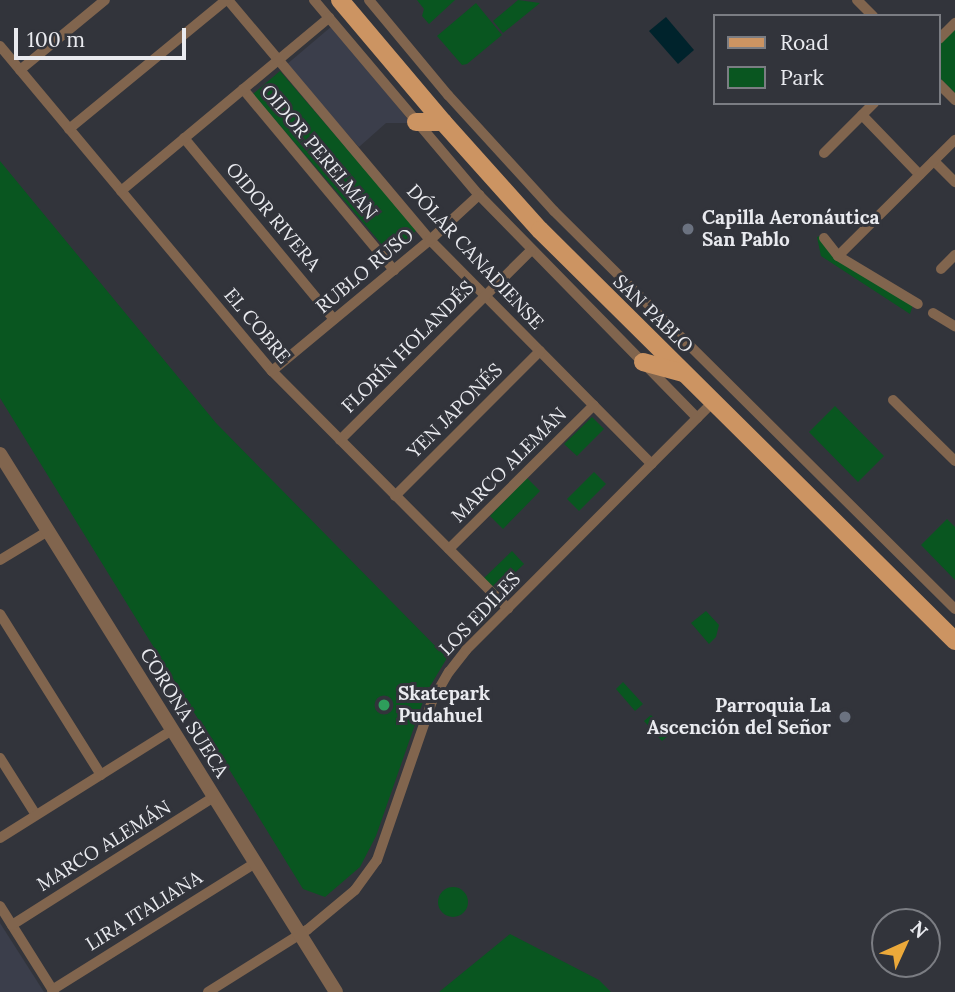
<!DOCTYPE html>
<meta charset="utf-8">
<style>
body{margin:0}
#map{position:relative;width:955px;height:992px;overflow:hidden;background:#32343b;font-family:Lora,serif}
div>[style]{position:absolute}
.built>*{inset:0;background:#3b3e4b}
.green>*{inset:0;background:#095620}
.round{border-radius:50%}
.water>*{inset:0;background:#00232c}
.minor>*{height:10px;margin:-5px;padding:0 5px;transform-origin:5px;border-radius:5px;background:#81654e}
.tertiary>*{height:14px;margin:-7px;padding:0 7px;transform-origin:7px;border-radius:7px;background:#81654e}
.primary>*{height:18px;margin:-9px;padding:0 9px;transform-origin:9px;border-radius:9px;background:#cc9462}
.dots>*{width:19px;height:19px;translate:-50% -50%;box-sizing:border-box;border:4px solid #32343b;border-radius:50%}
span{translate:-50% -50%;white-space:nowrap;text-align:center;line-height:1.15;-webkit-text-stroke:6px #32343b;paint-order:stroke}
.street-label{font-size:19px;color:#e9eaef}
.poi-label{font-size:19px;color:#e9eaef;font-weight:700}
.left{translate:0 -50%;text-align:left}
.right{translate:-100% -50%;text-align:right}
.legend{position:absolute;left:713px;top:14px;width:228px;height:91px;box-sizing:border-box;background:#32343b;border:2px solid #7b7d83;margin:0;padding:9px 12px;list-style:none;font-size:21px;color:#e9eaef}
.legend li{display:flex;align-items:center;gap:14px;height:35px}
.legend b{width:35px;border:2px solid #7b7d83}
.north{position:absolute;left:871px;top:908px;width:70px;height:70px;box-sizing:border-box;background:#32343b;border:2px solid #7b7d83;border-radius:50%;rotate:45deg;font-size:19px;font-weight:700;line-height:28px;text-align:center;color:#e9eaef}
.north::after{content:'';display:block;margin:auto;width:24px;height:32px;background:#eca93a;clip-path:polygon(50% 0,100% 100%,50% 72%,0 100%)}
.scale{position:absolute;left:14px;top:28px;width:172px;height:32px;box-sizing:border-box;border:4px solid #e9eaef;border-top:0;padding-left:9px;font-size:21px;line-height:24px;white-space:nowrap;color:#e9eaef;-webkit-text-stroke:5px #32343b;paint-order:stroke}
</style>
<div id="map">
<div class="built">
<i style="clip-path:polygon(332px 26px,411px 123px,386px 123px,359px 147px,286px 65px)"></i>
<i style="clip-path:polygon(0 923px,44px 992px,0 992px)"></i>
</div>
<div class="green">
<i style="clip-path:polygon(417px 0,455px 0,429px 24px,422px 16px,424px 9px)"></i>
<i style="clip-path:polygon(518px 0,540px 3px,503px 33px,493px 21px)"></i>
<i style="clip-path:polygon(476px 3px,502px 35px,467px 64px,462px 65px,437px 36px)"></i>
<i style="clip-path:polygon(955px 29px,955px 93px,939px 77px,939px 44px)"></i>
<i style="clip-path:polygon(280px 71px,417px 230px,390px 254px,253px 94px)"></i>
<i style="clip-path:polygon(0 161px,216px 423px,447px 658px,426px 693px,376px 836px,360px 867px,325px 897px,303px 889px,0 398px)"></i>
<i style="clip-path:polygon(825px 234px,837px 255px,913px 305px,910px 314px,821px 256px,817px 237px)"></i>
<i style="clip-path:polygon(835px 406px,884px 456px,858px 482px,809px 432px)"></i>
<i style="clip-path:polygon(592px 417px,604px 429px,577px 456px,564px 444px)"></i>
<i style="clip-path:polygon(594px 472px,606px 484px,579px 511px,567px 499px)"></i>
<i style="clip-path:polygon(527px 478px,540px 491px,503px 529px,490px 516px)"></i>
<i style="clip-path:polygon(947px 519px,955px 527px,955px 580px,921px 545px)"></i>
<i style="clip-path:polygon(512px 551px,524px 564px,497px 590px,484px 578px)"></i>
<i style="clip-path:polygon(706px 611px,719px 625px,716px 637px,709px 644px,691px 623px)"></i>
<i style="clip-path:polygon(623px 682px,643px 704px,635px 711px,616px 689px)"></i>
<i style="clip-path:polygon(651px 715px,669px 735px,662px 741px,644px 721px)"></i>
<i class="round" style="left:438px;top:887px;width:30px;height:30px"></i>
<i style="clip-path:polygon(510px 934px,599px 980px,611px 992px,439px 992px)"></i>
</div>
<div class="water">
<i style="clip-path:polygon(666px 17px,694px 50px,678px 64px,649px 31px)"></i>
</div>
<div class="minor">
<i style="left:228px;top:0;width:314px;rotate:49.9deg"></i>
<i style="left:430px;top:240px;width:315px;rotate:45.3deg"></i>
<i style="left:314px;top:0;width:255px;rotate:49.8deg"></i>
<i style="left:479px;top:195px;width:312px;rotate:45.6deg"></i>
<i style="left:369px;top:0;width:124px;rotate:50.3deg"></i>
<i style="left:448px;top:95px;width:157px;rotate:47.6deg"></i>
<i style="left:554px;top:211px;width:565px;rotate:44.78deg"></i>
<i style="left:857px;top:0;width:23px;rotate:45deg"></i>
<i style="left:939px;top:39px;width:23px;rotate:-45deg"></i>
<i style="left:0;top:46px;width:424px;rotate:50.1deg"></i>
<i style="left:272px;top:371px;width:335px;rotate:45.2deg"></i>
<i style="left:20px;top:70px;width:110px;rotate:-39.5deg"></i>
<i style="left:939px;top:84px;width:23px;rotate:45deg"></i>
<i style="left:243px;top:89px;width:236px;rotate:50.2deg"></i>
<i style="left:862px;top:115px;width:83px;rotate:46deg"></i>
<i style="left:69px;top:129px;width:203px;rotate:-39.4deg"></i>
<i style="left:184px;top:138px;width:235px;rotate:50.4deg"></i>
<i style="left:824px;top:153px;width:71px;rotate:-45deg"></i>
<i style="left:934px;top:161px;width:30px;rotate:45deg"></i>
<i style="left:121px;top:191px;width:271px;rotate:-39.8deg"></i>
<i style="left:824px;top:238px;width:23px;rotate:52deg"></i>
<i style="left:838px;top:256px;width:93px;rotate:31deg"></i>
<i style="left:838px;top:256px;width:165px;rotate:-44.8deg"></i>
<i style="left:941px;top:269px;width:20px;rotate:-45deg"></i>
<i style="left:933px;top:313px;width:26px;rotate:31deg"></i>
<i style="left:272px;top:371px;width:205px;rotate:-39.7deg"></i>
<i style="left:430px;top:240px;width:67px;rotate:-42.6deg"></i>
<i style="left:893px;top:400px;width:87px;rotate:44.5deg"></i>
<i style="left:340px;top:440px;width:269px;rotate:-44.8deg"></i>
<i style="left:395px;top:496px;width:205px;rotate:-45deg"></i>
<i style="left:449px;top:549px;width:204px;rotate:-44.8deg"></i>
<i style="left:0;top:560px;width:56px;rotate:-31.1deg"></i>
<i style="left:0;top:614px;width:190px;rotate:57.9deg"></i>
<i style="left:0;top:758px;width:67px;rotate:57.7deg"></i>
<i style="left:0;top:838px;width:203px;rotate:-32.1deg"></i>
<i style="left:0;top:906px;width:102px;rotate:57.9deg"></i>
<i style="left:12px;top:925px;width:239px;rotate:-32.4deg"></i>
<i style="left:52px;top:990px;width:239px;rotate:-32deg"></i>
<i style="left:208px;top:992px;width:117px;rotate:-32.1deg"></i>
<i style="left:307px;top:930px;width:62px;rotate:-39.8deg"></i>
<i style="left:355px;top:890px;width:37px;rotate:-54deg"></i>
<i style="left:377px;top:860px;width:168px;rotate:-70.9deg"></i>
<i style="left:432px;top:701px;width:34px;rotate:-60deg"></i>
<i style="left:449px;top:672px;width:28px;rotate:-52deg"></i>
<i style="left:466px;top:650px;width:350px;rotate:-45.1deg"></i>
</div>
<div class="tertiary">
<i style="left:0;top:454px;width:634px;rotate:58.01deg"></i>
</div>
<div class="primary">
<i style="left:340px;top:0;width:160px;rotate:49.8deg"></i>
<i style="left:443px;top:122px;width:145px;rotate:48.1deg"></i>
<i style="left:540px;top:230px;width:584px;rotate:44.72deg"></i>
<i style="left:416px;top:122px;width:27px"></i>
<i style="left:643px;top:362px;width:41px;rotate:15.4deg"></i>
</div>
<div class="dots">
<i style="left:688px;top:229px;background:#6b7280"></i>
<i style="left:384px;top:705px;background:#2e9e5b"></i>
<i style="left:845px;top:717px;background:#6b7280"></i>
</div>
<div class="street-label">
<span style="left:319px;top:152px;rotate:50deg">OIDOR PERELMAN</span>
<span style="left:273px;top:217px;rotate:50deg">OIDOR RIVERA</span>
<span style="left:475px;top:257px;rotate:47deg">DÓLAR CANADIENSE</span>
<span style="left:365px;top:271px;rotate:-40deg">RUBLO RUSO</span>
<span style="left:653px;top:314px;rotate:44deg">SAN PABLO</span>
<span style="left:257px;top:326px;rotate:50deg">EL COBRE</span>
<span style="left:408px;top:347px;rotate:-45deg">FLORÍN HOLANDÉS</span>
<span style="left:455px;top:411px;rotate:-45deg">YEN JAPONÉS</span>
<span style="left:509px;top:465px;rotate:-45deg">MARCO ALEMÁN</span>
<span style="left:480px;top:614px;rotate:-46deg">LOS EDILES</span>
<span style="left:184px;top:713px;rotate:58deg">CORONA SUECA</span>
<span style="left:104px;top:846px;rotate:-32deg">MARCO ALEMÁN</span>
<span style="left:144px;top:911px;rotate:-32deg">LIRA ITALIANA</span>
</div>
<div class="poi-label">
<span class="left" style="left:702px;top:229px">Capilla Aeronáutica<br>San Pablo</span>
<span class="left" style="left:398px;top:705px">Skatepark<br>Pudahuel</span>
<span class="right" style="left:831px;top:717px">Parroquia La<br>Ascención del Señor</span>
</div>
<ul class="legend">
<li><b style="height:9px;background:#cc9462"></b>Road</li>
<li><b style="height:19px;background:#095620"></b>Park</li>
</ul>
<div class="north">N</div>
<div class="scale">100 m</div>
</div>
